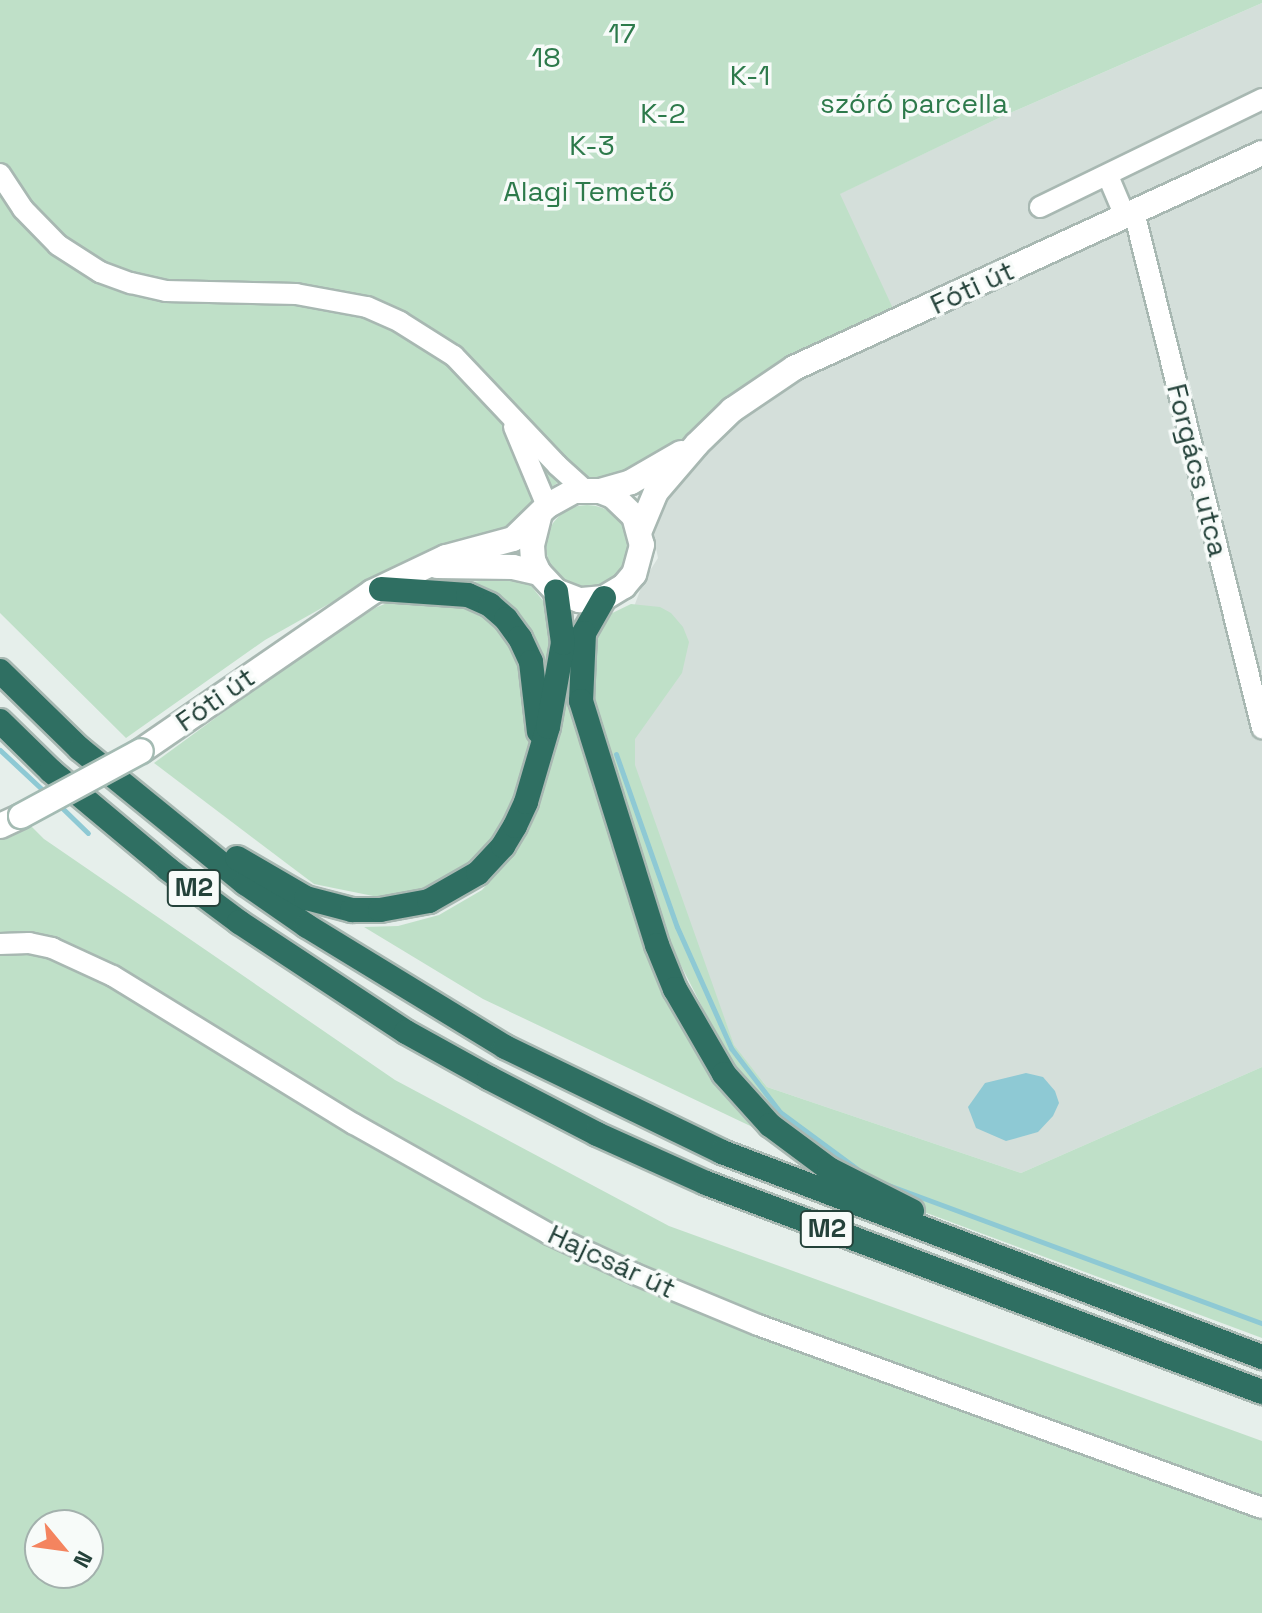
<!DOCTYPE html>
<meta charset="utf-8">
<style>
body{margin:0}
#map{position:relative;width:1262px;height:1613px;overflow:hidden;background:#e6efeb;font-family:"Space Grotesk",sans-serif}
div>[style]{position:absolute}
.built>*{inset:0;background:#d4dfda}
.green>*{inset:0;background:#bfe0c8}
.round{border-radius:50%}
.water>*{inset:0;background:#8ec9d4}
.stream>*{height:5px;margin:-2.5px;padding:0 2.5px;transform-origin:2.5px;border-radius:2.5px;background:#8ec9d4}
.roads{filter:drop-shadow(2px 0 #a8b8b2) drop-shadow(-2px 0 #a8b8b2) drop-shadow(0 2px #a8b8b2) drop-shadow(0 -2px #a8b8b2)}
.street>*{height:20px;margin:-10px;padding:0 10px;transform-origin:10px;border-radius:10px;background:#fff}
.secondary>*{height:24px;margin:-12px;padding:0 12px;transform-origin:12px;border-radius:12px;background:#fff}
.highway>*{height:24px;margin:-12px;padding:0 12px;transform-origin:12px;border-radius:12px;background:#2f6f62}
.bridges{filter:drop-shadow(2px 0 #a4bbb3) drop-shadow(-2px 0 #a4bbb3) drop-shadow(0 2px #a4bbb3) drop-shadow(0 -2px #a4bbb3)}
.secondary-bridge>*{height:24px;margin:-12px;padding:0 12px;transform-origin:12px;border-radius:12px;background:#fff}
span{translate:-50% -50%;white-space:nowrap;text-align:center;line-height:1.15;-webkit-text-stroke:7px #f7fbf9;paint-order:stroke}
.shield-label span{padding:2px 6px;background:#f7fbf9;border:2px solid;border-radius:6px;-webkit-text-stroke-width:0}
.shield-label{font-size:26px;color:#24423a;font-weight:700}
.park-label{font-size:28px;color:#2d7a4b}
.street-label{font-size:28px;color:#24423a}
.north{position:absolute;left:24px;top:1509px;width:80px;height:80px;box-sizing:border-box;background:#f7fbf9;border:2px solid #a3b1ad;border-radius:50%;rotate:119deg;font-size:22px;font-weight:700;line-height:32px;text-align:center;color:#24423a}
.north::after{content:'';display:block;margin:auto;width:28px;height:36px;background:#f4845f;clip-path:polygon(50% 0,100% 100%,50% 72%,0 100%)}
</style>
<div id="map">
<div class="built">
<i style="clip-path:polygon(1262px 3px,1262px 1067px,1021px 1173px,767px 1087px,734px 1046px,627px 749px,632px 612px,644px 580px,658px 558px,651px 523px,670px 491px,714px 441px,793px 377px,803px 316px,839px 194px,1001px 117px)"></i>
</div>
<div class="green">
<i style="clip-path:polygon(0 0,1262px 0,1262px 3px,1001px 117px,840px 194px,896px 315px,656px 463px,596px 480px,580px 475px,568px 476px,532px 500px,514px 533px,359px 587px,265px 640px,126px 738px,0 613px)"></i>
<i class="round" style="left:546px;top:505px;width:82px;height:82px"></i>
<i style="clip-path:polygon(490px 580px,528px 582px,548px 607px,553px 631px,522px 789px,484px 855px,434px 888px,383px 898px,314px 884px,154px 763px,289px 664px,375px 608px,425px 587px)"></i>
<i style="clip-path:polygon(631px 604px,660px 607px,671px 613px,683px 627px,689px 642px,682px 673px,635px 739px,635px 765px,734px 1045px,767px 1087px,1021px 1173px,1262px 1067px,1262px 1338px,881px 1196px,782px 1125px,736px 1073px,669px 942px,589px 687px,592px 640px,602px 618px)"></i>
<i style="clip-path:polygon(568px 661px,574px 661px,582px 738px,605px 824px,640px 921px,763px 1132px,483px 999px,364px 927px,398px 926px,439px 915px,482px 890px,514px 854px,538px 811px)"></i>
<i style="clip-path:polygon(evenodd,29px 824px,44px 839px,395px 1080px,669px 1226px,1262px 1441px,1262px 1613px,0 1613px,0 950px,29px 948px,79px 966px,368px 1142px,375px 1124px,43px 936px,0 932px,0 837px,29px 824px,40px 1525px,88px 1525px,88px 1573px,40px 1573px,40px 1525px)"></i>
</div>
<div class="water">
<i style="clip-path:polygon(1026px 1073px,1043px 1077px,1055px 1091px,1059px 1103px,1053px 1116px,1038px 1132px,1006px 1141px,976px 1128px,968px 1107px,985px 1083px)"></i>
</div>
<div class="stream">
<i style="left:0;top:750px;width:64px;rotate:43.1deg"></i>
<i style="left:616px;top:754px;width:183px;rotate:70.6deg"></i>
<i style="left:677px;top:927px;width:133px;rotate:65.9deg"></i>
<i style="left:731px;top:1048px;width:81px;rotate:52.6deg"></i>
<i style="left:780px;top:1112px;width:104px;rotate:36.4deg"></i>
<i style="left:57px;top:803px;width:43px;rotate:44.1deg"></i>
<i style="left:880px;top:1182px;width:407px;rotate:20.3deg"></i>
</div>
<div class="roads">
<div class="street">
<i style="left:0;top:174px;width:42px;rotate:56.7deg"></i>
<i style="left:23px;top:209px;width:50px;rotate:45.8deg"></i>
<i style="left:58px;top:245px;width:50px;rotate:32.7deg"></i>
<i style="left:100px;top:272px;width:33px;rotate:20deg"></i>
<i style="left:131px;top:283px;width:36px;rotate:13deg"></i>
<i style="left:166px;top:291px;width:130px;rotate:1.3deg"></i>
<i style="left:296px;top:294px;width:72px;rotate:10.4deg"></i>
<i style="left:367px;top:307px;width:36px;rotate:24deg"></i>
<i style="left:400px;top:322px;width:64px;rotate:32.2deg"></i>
<i style="left:454px;top:356px;width:150px;rotate:46.6deg"></i>
<i style="left:557px;top:465px;width:38px;rotate:42deg"></i>
<i style="left:1108px;top:176px;width:43px;rotate:67deg"></i>
<i style="left:1040px;top:207px;width:247px;rotate:-25.9deg"></i>
<i style="left:1134px;top:212px;width:532px;rotate:76.07deg"></i>
<i style="left:514px;top:427px;width:86px;rotate:67.3deg"></i>
<i style="left:0;top:944px;width:29px;rotate:-2deg"></i>
<i style="left:29px;top:943px;width:24px;rotate:12deg"></i>
<i style="left:52px;top:948px;width:67px;rotate:24.7deg"></i>
<i style="left:113px;top:976px;width:283px;rotate:31.6deg"></i>
<i style="left:354px;top:1124px;width:224px;rotate:29.4deg"></i>
<i style="left:549px;top:1234px;width:95px;rotate:24.9deg"></i>
<i style="left:635px;top:1274px;width:133px;rotate:22.5deg"></i>
<i style="left:758px;top:1325px;width:536px;rotate:19.96deg"></i>
</div>
<div class="secondary">
<i style="left:600px;top:491px;width:32px;rotate:-16deg"></i>
<i style="left:631px;top:482px;width:58px;rotate:-30.1deg"></i>
<i style="left:640px;top:530px;width:41px;rotate:-67.2deg"></i>
<i style="left:656px;top:492px;width:63px;rotate:-49.5deg"></i>
<i style="left:697px;top:444px;width:49px;rotate:-44.2deg"></i>
<i style="left:732px;top:410px;width:75px;rotate:-34.1deg"></i>
<i style="left:794px;top:368px;width:515px;rotate:-24.67deg"></i>
<i style="left:437px;top:566px;width:76px;rotate:0.8deg"></i>
<i style="left:513px;top:567px;width:27px;rotate:13deg"></i>
<i style="left:141px;top:751px;width:280px;rotate:-34.5deg"></i>
<i style="left:372px;top:592px;width:82px;rotate:-25.3deg"></i>
<i style="left:446px;top:557px;width:69px;rotate:-15deg"></i>
<i style="left:513px;top:539px;width:47px;rotate:-44.1deg"></i>
<i style="left:547px;top:506px;width:31px;rotate:-29deg"></i>
<i style="left:574px;top:491px;width:26px"></i>
<i style="left:600px;top:491px;width:14px;rotate:21deg"></i>
<i style="left:613px;top:496px;width:29px;rotate:44deg"></i>
<i style="left:634px;top:516px;width:30px;rotate:75deg"></i>
<i style="left:642px;top:545px;width:30px;rotate:105deg"></i>
<i style="left:634px;top:574px;width:16px;rotate:130deg"></i>
<i style="left:624px;top:586px;width:23px;rotate:149deg"></i>
<i style="left:604px;top:598px;width:25px;rotate:175deg"></i>
<i style="left:579px;top:600px;width:25px;rotate:-159deg"></i>
<i style="left:556px;top:591px;width:25px;rotate:-133deg"></i>
<i style="left:539px;top:573px;width:14px;rotate:-115deg"></i>
<i style="left:533px;top:560px;width:15px;rotate:-94deg"></i>
<i style="left:532px;top:545px;width:29px;rotate:-76deg"></i>
<i style="left:0;top:826px;width:23px;rotate:-25deg"></i>
</div>
<div class="highway">
<i style="left:381px;top:589px;width:87px;rotate:3.9deg"></i>
<i style="left:468px;top:595px;width:24px;rotate:24deg"></i>
<i style="left:490px;top:605px;width:21px;rotate:41deg"></i>
<i style="left:506px;top:619px;width:24px;rotate:54deg"></i>
<i style="left:520px;top:638px;width:26px;rotate:65deg"></i>
<i style="left:531px;top:662px;width:70px;rotate:83.5deg"></i>
<i style="left:604px;top:598px;width:40px;rotate:119.7deg"></i>
<i style="left:584px;top:633px;width:68px;rotate:92.5deg"></i>
<i style="left:581px;top:701px;width:256px;rotate:72.7deg"></i>
<i style="left:657px;top:945px;width:48px;rotate:67.8deg"></i>
<i style="left:675px;top:989px;width:98px;rotate:60deg"></i>
<i style="left:724px;top:1074px;width:69px;rotate:48deg"></i>
<i style="left:770px;top:1125px;width:74px;rotate:36.7deg"></i>
<i style="left:829px;top:1169px;width:93px;rotate:26.8deg"></i>
<i style="left:0;top:671px;width:112px;rotate:44.3deg"></i>
<i style="left:80px;top:749px;width:213px;rotate:39.1deg"></i>
<i style="left:245px;top:883px;width:75px;rotate:34.7deg"></i>
<i style="left:307px;top:926px;width:232px;rotate:31.4deg"></i>
<i style="left:505px;top:1047px;width:241px;rotate:25.8deg"></i>
<i style="left:722px;top:1152px;width:578px;rotate:20.79deg"></i>
<i style="left:0;top:721px;width:71px;rotate:44.4deg"></i>
<i style="left:51px;top:771px;width:153px;rotate:39.9deg"></i>
<i style="left:168px;top:869px;width:89px;rotate:36.7deg"></i>
<i style="left:239px;top:922px;width:200px;rotate:33.4deg"></i>
<i style="left:406px;top:1032px;width:95px;rotate:29deg"></i>
<i style="left:489px;top:1078px;width:122px;rotate:27.4deg"></i>
<i style="left:597px;top:1134px;width:120px;rotate:24.2deg"></i>
<i style="left:706px;top:1183px;width:594px;rotate:20.6deg"></i>
<i style="left:237px;top:858px;width:80px;rotate:30.1deg"></i>
<i style="left:306px;top:898px;width:48px;rotate:14.6deg"></i>
<i style="left:352px;top:910px;width:28px"></i>
<i style="left:380px;top:910px;width:50px;rotate:-10.4deg"></i>
<i style="left:429px;top:901px;width:56px;rotate:-29.7deg"></i>
<i style="left:478px;top:873px;width:37px;rotate:-47deg"></i>
<i style="left:503px;top:846px;width:23px;rotate:-59deg"></i>
<i style="left:515px;top:826px;width:26px;rotate:-65deg"></i>
<i style="left:526px;top:802px;width:78px;rotate:-73.7deg"></i>
<i style="left:548px;top:727px;width:85px;rotate:-79.9deg"></i>
<i style="left:563px;top:643px;width:52px;rotate:-97.7deg"></i>
</div>
</div>
<div class="bridges">
<div class="secondary-bridge">
<i style="left:21px;top:816px;width:136px;rotate:-28.4deg"></i>
</div>
</div>
<div class="shield-label">
<span style="left:194px;top:888px">M2</span>
<span style="left:827px;top:1229px">M2</span>
</div>
<div class="park-label">
<span style="left:622px;top:33px">17</span>
<span style="left:546px;top:57px">18</span>
<span style="left:750px;top:75px">K-1</span>
<span style="left:914px;top:103px">szóró parcella</span>
<span style="left:663px;top:113px">K-2</span>
<span style="left:592px;top:145px">K-3</span>
<span style="left:589px;top:191px">Alagi Temető</span>
</div>
<div class="street-label">
<span style="left:972px;top:287px;rotate:-25deg">Fóti út</span>
<span style="left:1198px;top:470px;rotate:76deg">Forgács utca</span>
<span style="left:215px;top:699px;rotate:-35deg">Fóti út</span>
<span style="left:612px;top:1261px;rotate:25deg">Hajcsár út</span>
</div>
<div class="north">N</div>
</div>
